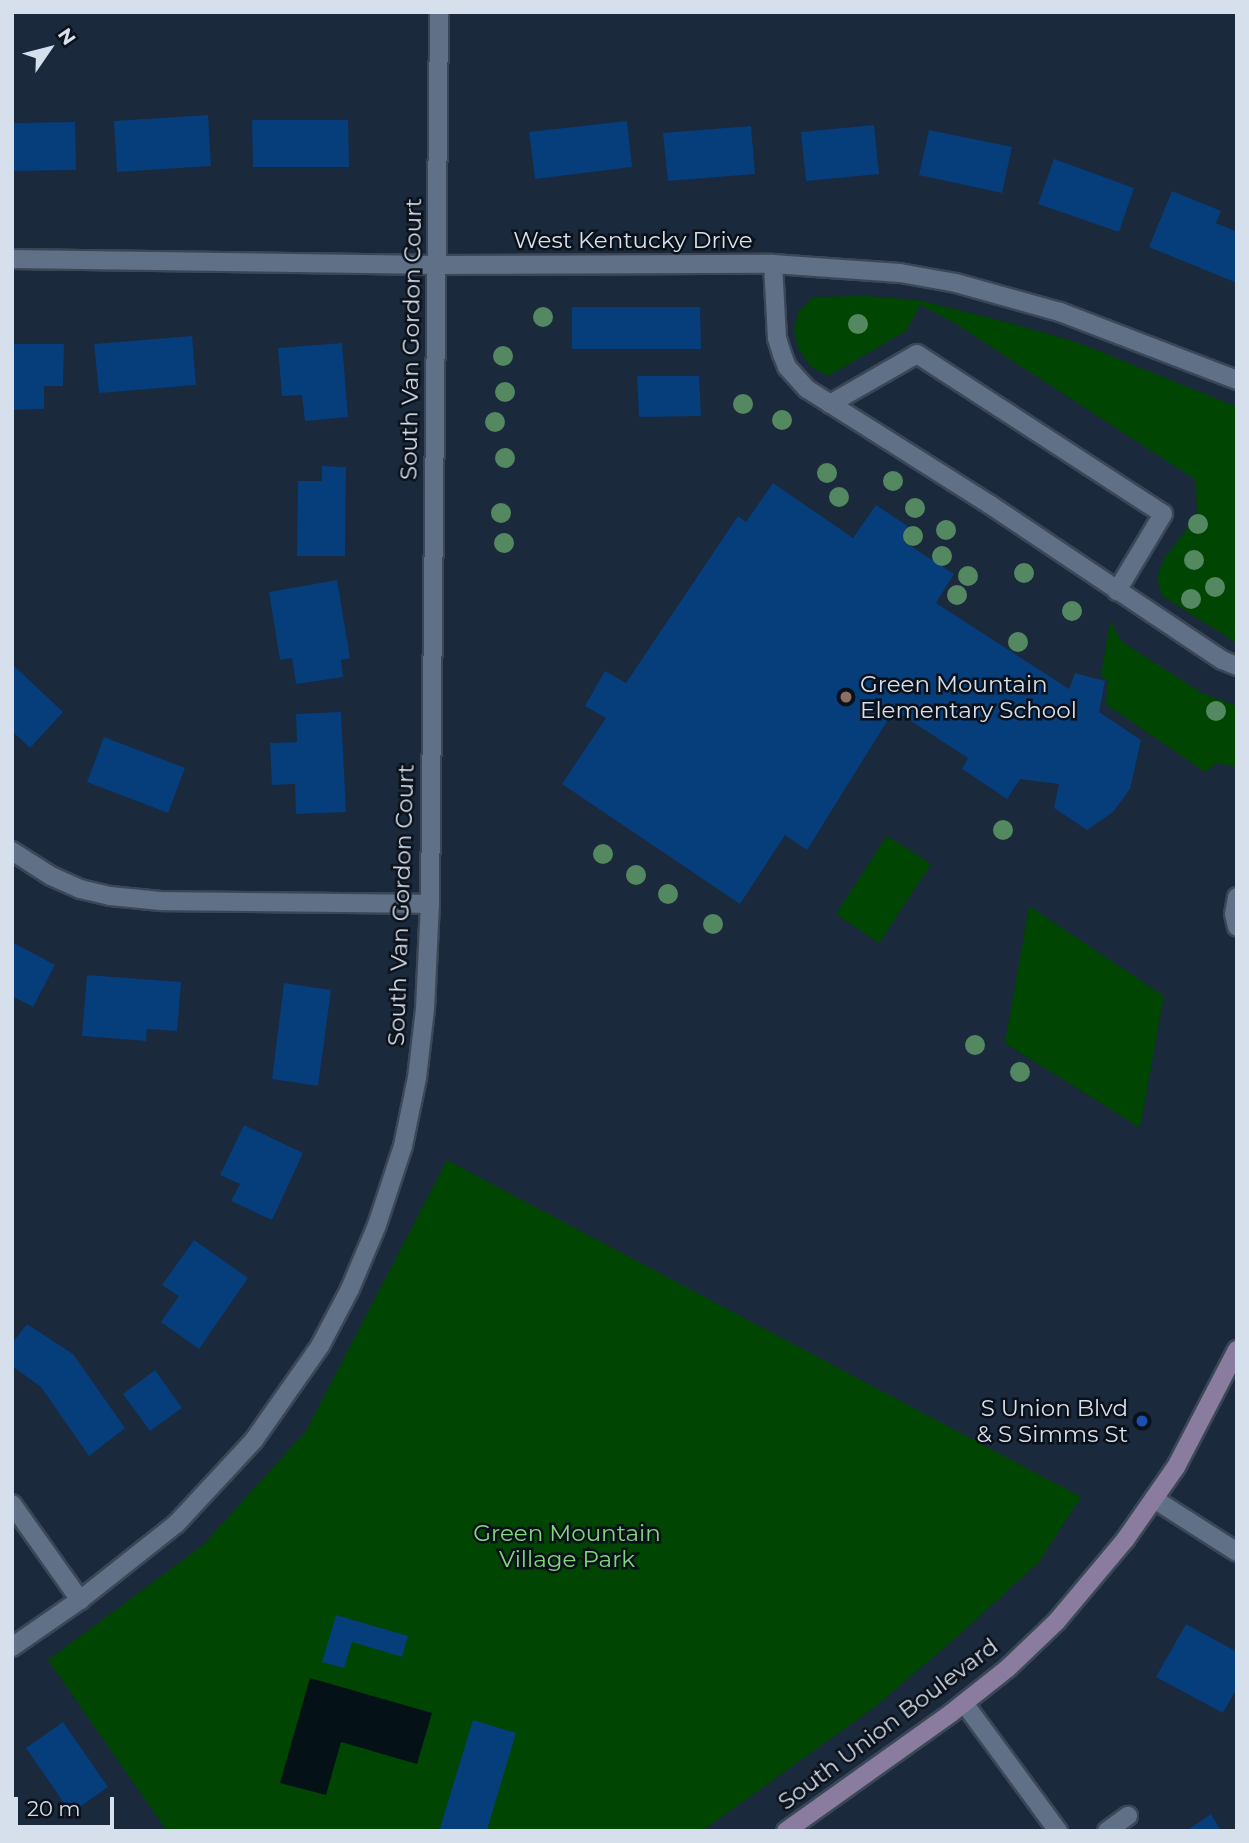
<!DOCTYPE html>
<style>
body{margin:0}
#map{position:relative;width:1249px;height:1843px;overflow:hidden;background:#1a293c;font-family:Montserrat,sans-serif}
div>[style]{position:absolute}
.green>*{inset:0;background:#004501}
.water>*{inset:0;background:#041218}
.building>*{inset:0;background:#063d7b}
.roads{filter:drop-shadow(2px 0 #3b4757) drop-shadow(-2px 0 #3b4757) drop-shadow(0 2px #3b4757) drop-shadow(0 -2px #3b4757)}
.service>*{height:18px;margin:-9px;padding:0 9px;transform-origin:9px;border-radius:9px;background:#5f7087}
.minor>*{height:18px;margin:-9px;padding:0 9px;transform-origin:9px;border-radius:9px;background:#5f7087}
.secondary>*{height:18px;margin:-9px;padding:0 9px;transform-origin:9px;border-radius:9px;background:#897c9f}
.trees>*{width:20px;height:20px;margin:-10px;border-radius:50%;background:#538860}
.dots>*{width:19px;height:19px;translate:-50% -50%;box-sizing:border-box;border:4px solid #0b111a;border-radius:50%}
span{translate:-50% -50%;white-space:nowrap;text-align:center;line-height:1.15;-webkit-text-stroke:5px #0b111a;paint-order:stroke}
.street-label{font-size:23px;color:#d6dfec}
.poi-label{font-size:23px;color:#d6dfec}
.left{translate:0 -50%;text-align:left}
.right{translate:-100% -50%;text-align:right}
.park-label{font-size:23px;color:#82d67d}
.frame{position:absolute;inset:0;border:14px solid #d6dfec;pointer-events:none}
.north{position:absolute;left:14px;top:14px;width:70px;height:70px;-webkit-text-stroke:5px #0b111a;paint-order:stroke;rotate:55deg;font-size:19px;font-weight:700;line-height:28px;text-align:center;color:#d6dfec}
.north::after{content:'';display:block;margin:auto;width:24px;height:32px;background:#d6dfec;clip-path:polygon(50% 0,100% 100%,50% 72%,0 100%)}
.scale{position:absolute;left:14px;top:1797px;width:100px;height:32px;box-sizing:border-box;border:4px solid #d6dfec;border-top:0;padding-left:9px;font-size:21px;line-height:24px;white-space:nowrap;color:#d6dfec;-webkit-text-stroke:5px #0b111a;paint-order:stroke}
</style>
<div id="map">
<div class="green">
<i style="clip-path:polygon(865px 296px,918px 300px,1010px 323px,1079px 343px,1237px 407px,1237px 643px,1162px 596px,1157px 577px,1164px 559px,1197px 515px,1196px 480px,953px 322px,920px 305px,906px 331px,828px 376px,811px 367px,798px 348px,794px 330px,798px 313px,813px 297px)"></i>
<i style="clip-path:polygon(1110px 621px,1122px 642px,1202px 693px,1237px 706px,1237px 767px,1217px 763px,1205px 772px,1106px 704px,1108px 680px,1101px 676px)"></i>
<i style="clip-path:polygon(887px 836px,931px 864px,879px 943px,836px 914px)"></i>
<i style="clip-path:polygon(1029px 906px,1164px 996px,1140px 1128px,1005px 1043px)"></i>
<i style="clip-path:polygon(447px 1160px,1081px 1497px,1039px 1562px,961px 1633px,876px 1706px,702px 1831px,167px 1831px,48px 1660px,203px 1545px,306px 1431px)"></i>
</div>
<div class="water">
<i style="clip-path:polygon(310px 1678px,432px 1713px,417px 1764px,341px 1742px,326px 1795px,280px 1783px)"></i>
</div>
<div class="building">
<i style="clip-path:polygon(208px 115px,211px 166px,117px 172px,114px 121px)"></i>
<i style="clip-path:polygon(252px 120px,348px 120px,349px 167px,253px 167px)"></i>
<i style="clip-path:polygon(627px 121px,632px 167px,535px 179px,529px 132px)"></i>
<i style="clip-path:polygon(75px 122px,76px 170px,12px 171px,12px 123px)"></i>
<i style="clip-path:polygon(874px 125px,879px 174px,806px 181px,801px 132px)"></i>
<i style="clip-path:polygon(751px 126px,755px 174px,668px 181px,663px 133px)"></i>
<i style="clip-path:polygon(929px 130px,1012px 147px,1002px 193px,919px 175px)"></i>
<i style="clip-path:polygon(1054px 159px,1134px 188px,1119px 232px,1038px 204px)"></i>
<i style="clip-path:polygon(1172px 191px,1221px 211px,1216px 223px,1237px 232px,1237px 283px,1149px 247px)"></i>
<i style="clip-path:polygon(572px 307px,700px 307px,701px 349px,572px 349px)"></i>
<i style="clip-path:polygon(192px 336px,196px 385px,99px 393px,94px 344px)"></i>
<i style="clip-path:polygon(342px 343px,348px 417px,305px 421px,302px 395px,282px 396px,278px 348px)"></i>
<i style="clip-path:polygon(12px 344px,64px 344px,63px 386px,44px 386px,44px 409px,12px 410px)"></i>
<i style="clip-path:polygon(637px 376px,699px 376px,701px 416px,639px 417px)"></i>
<i style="clip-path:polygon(322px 466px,346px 467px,345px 556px,297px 556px,298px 481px,322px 481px)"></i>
<i style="clip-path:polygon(773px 483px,853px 538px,876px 505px,912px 529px,904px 542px,954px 574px,936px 603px,1069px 689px,1075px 673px,1105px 681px,1099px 712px,1141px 740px,1130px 789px,1113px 812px,1087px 830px,1054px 808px,1059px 784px,1020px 779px,1007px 799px,962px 769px,968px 758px,894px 710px,807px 850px,785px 835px,740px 904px,562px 784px,606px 718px,585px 706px,605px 671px,626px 683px,738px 516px,746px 522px)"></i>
<i style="clip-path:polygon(337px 580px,350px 658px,341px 660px,343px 677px,296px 684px,292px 658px,280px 660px,269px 592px)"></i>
<i style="clip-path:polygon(12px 664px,63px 712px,30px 748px,12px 731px)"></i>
<i style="clip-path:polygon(341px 712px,346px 812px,296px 814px,295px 784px,272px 785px,270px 743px,297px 742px,296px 714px)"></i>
<i style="clip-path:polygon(104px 737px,185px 768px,168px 813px,87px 782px)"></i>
<i style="clip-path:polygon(12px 942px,55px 965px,33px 1007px,12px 996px)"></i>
<i style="clip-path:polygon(87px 975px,181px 982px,177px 1031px,147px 1029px,146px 1041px,82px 1036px)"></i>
<i style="clip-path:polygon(284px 983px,331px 990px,318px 1086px,272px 1079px)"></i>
<i style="clip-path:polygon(244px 1125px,303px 1153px,272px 1220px,231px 1201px,240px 1184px,220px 1175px)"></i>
<i style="clip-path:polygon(194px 1240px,248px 1278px,199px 1349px,161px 1322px,179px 1296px,162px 1285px)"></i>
<i style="clip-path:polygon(27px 1324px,73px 1354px,125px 1428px,89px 1456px,41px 1387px,12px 1366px,12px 1343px)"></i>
<i style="clip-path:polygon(155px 1370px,182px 1408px,150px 1431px,123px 1394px)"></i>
<i style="clip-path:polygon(336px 1615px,408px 1636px,402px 1657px,352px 1642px,344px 1668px,322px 1662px)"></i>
<i style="clip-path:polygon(1186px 1624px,1237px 1652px,1237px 1688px,1223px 1713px,1156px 1677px)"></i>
<i style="clip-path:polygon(473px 1720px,516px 1733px,489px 1823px,487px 1831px,439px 1831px)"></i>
<i style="clip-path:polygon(63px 1722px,108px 1787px,71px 1813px,26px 1748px)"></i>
<i style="clip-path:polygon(1211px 1814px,1221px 1831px,1186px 1831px)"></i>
</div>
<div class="roads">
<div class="service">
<i style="left:773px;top:264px;width:74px;rotate:86.9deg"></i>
<i style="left:777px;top:338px;width:17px;rotate:73deg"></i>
<i style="left:782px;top:354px;width:14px;rotate:69deg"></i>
<i style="left:787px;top:367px;width:30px;rotate:48deg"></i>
<i style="left:807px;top:389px;width:215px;rotate:32.3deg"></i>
<i style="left:989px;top:504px;width:280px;rotate:33.8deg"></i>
<i style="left:1222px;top:660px;width:16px;rotate:22deg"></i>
<i style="left:830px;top:404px;width:100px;rotate:-29.9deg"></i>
<i style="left:917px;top:354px;width:293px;rotate:33deg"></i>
<i style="left:1163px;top:514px;width:90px;rotate:120.9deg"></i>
<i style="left:1237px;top:897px;width:17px;rotate:100deg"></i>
<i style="left:1234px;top:914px;width:13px;rotate:77deg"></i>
<i style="left:964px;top:1703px;width:159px;rotate:53.7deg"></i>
<i style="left:1107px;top:1831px;width:26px;rotate:-36deg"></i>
</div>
<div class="minor">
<i style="left:12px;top:259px;width:424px;rotate:0.8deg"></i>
<i style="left:436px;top:265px;width:337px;rotate:-0.2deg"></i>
<i style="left:773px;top:264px;width:127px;rotate:4.1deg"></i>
<i style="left:900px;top:273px;width:57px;rotate:10.1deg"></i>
<i style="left:956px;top:283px;width:108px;rotate:15.6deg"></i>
<i style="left:1060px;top:312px;width:190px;rotate:21deg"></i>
<i style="left:12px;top:851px;width:46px;rotate:32.7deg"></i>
<i style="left:51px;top:876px;width:32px;rotate:24deg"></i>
<i style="left:80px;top:889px;width:31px;rotate:13deg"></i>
<i style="left:110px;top:896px;width:51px;rotate:5.6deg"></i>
<i style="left:161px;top:901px;width:269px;rotate:0.6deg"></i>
<i style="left:1154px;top:1499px;width:98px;rotate:32.6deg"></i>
<i style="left:12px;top:1504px;width:118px;rotate:54.7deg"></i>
<i style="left:12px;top:1647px;width:83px;rotate:-34.7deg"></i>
<i style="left:80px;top:1600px;width:124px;rotate:-38.4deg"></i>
<i style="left:177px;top:1523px;width:113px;rotate:-47.1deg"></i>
<i style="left:254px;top:1440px;width:115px;rotate:-54.9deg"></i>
<i style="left:320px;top:1346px;width:64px;rotate:-62.2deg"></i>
<i style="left:350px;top:1289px;width:69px;rotate:-67.1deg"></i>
<i style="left:377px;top:1225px;width:83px;rotate:-71.8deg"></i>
<i style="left:403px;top:1146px;width:69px;rotate:-78.4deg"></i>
<i style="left:417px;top:1078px;width:69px;rotate:-83.4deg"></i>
<i style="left:425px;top:1009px;width:105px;rotate:-87.3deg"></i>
<i style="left:430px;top:904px;width:892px;rotate:-89.42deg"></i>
</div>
<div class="secondary">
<i style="left:786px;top:1831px;width:201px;rotate:-35.5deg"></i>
<i style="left:950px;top:1714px;width:74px;rotate:-38.4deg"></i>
<i style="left:1008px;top:1668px;width:68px;rotate:-43.8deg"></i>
<i style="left:1057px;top:1621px;width:106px;rotate:-50deg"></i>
<i style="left:1125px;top:1540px;width:89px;rotate:-55.1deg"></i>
<i style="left:1176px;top:1467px;width:132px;rotate:-62.5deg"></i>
</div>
</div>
<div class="trees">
<i style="left:543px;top:317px"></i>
<i style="left:858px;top:324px"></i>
<i style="left:503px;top:356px"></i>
<i style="left:505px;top:392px"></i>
<i style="left:743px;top:404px"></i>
<i style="left:782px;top:420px"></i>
<i style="left:495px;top:422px"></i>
<i style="left:505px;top:458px"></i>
<i style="left:827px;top:473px"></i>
<i style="left:893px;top:481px"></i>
<i style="left:839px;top:497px"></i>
<i style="left:915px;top:508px"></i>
<i style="left:501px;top:513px"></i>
<i style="left:1198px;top:524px"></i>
<i style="left:946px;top:530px"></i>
<i style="left:913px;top:536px"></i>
<i style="left:504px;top:543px"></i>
<i style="left:942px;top:556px"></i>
<i style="left:1194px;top:560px"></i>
<i style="left:1024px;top:573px"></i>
<i style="left:968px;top:576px"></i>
<i style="left:1215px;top:587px"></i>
<i style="left:957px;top:595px"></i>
<i style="left:1191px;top:599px"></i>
<i style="left:1072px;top:611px"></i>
<i style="left:1018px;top:642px"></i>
<i style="left:1216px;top:711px"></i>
<i style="left:1003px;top:830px"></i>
<i style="left:603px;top:854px"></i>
<i style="left:636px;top:875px"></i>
<i style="left:668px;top:894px"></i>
<i style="left:713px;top:924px"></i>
<i style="left:975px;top:1045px"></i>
<i style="left:1020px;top:1072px"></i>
</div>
<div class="dots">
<i style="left:846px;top:697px;background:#8d6e63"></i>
<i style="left:1142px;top:1421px;background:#1a4fb4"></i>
</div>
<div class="street-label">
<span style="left:633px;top:240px">West Kentucky Drive</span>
<span style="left:411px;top:339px;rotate:-89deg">South Van Gordon Court</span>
<span style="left:401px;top:905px;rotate:-88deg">South Van Gordon Court</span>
<span style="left:888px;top:1724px;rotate:-37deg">South Union Boulevard</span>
</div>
<div class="poi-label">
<span class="left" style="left:860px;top:697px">Green Mountain<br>Elementary School</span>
<span class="right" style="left:1128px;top:1421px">S Union Blvd<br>&amp; S Simms St</span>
</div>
<div class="park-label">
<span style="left:567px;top:1546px">Green Mountain<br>Village Park</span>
</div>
<div class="frame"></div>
<div class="north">N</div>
<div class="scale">20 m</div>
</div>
